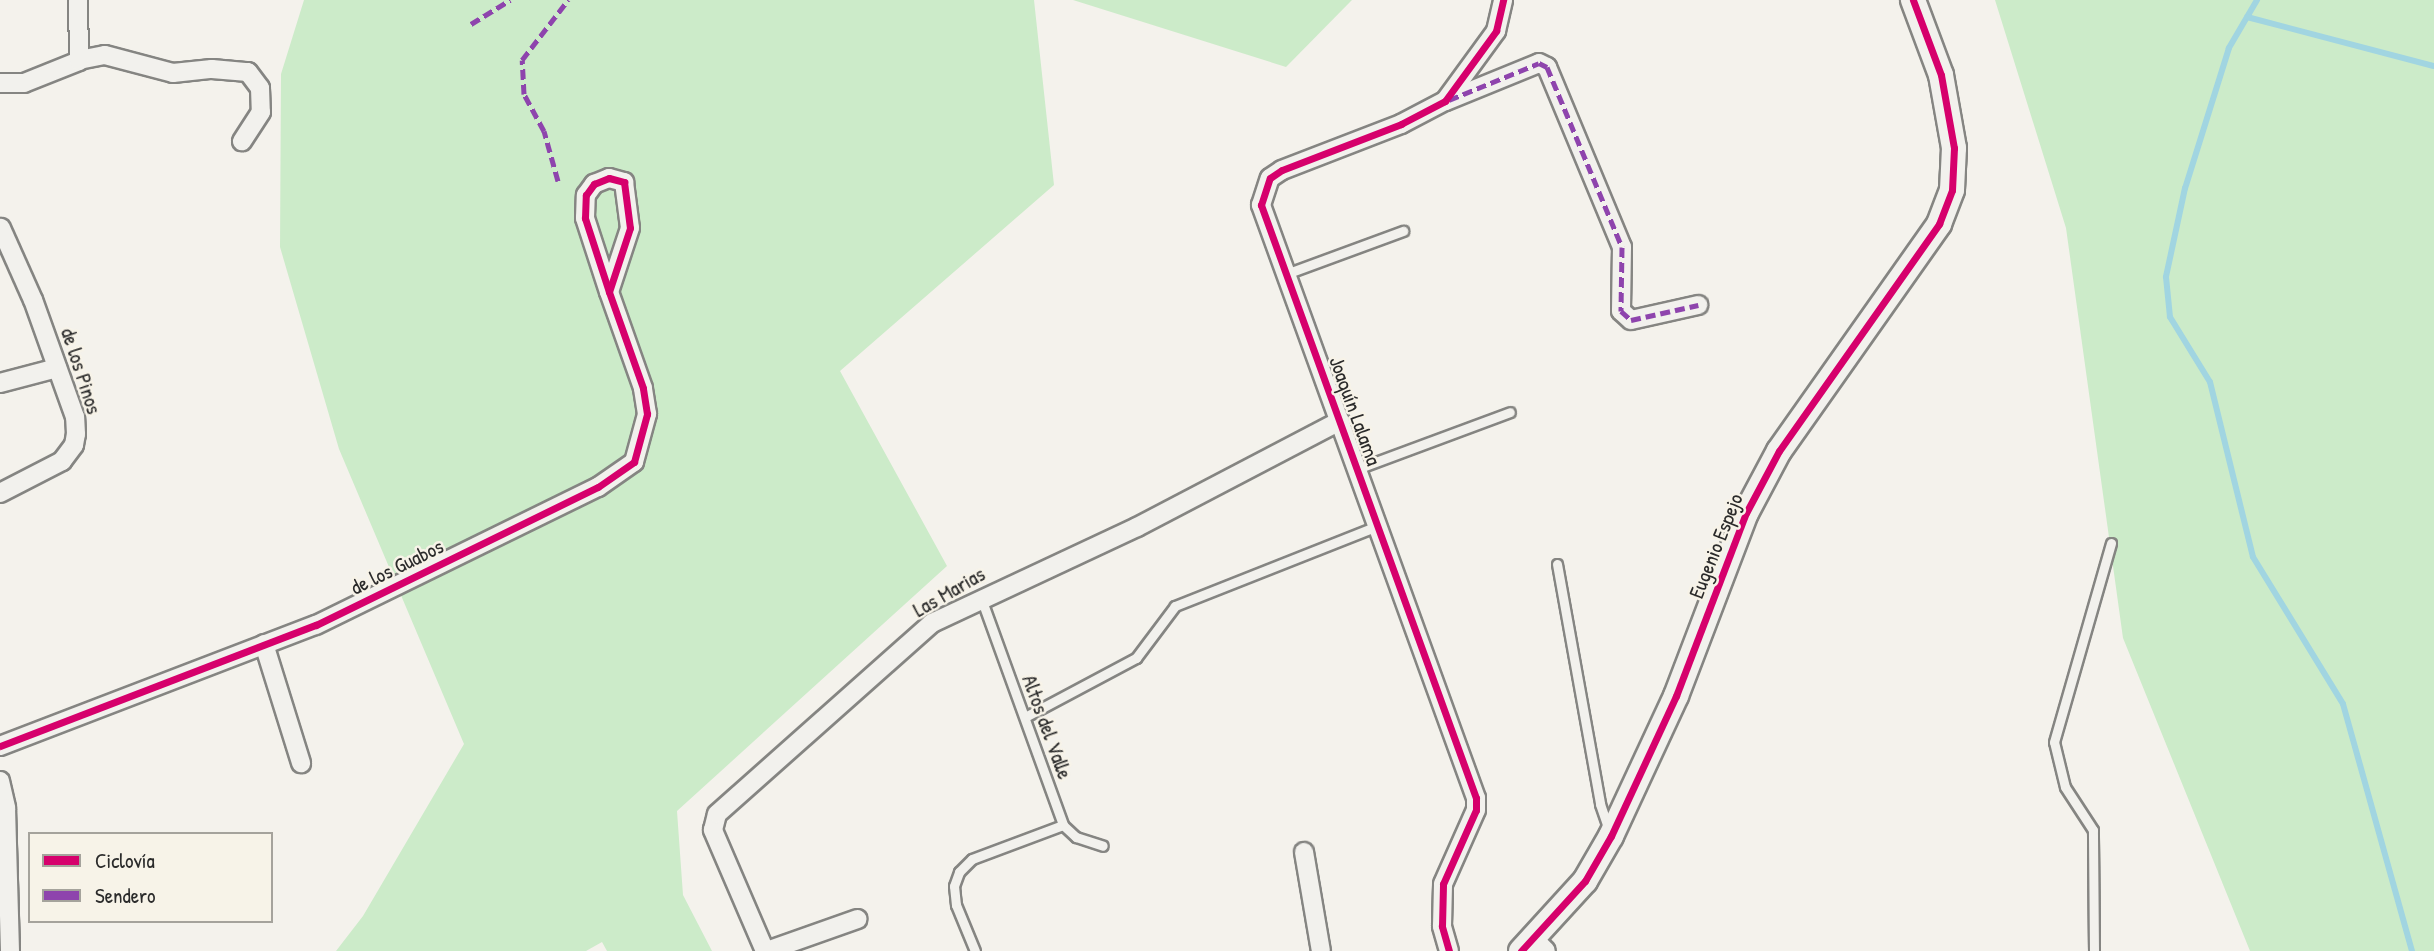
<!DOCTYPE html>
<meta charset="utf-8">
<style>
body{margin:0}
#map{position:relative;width:2434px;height:951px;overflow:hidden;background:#f4f2ec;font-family:"Patrick Hand",sans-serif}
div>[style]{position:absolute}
.green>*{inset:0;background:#ccebc9}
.stream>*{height:6px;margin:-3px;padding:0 3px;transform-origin:3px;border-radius:3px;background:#a1d5e1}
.roads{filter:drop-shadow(2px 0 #858582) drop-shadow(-2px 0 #858582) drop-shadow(0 2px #858582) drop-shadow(0 -2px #858582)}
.lane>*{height:9px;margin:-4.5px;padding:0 4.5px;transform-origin:4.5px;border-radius:4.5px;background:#f2f1ed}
.street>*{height:18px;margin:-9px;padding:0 9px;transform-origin:9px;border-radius:9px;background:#f2f1ed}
.secondary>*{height:24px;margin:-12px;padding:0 12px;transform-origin:12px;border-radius:12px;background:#f2f1ed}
.quiet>*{height:5px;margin-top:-2.5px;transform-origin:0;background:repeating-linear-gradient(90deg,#8e44ad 0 10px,transparent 0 15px)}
.cycleway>*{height:7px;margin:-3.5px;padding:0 3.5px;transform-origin:3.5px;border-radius:3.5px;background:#d6006c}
span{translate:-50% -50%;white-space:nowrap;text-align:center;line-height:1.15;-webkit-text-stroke:5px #f7f3e8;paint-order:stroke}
.street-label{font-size:21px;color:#2b2b2b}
.legend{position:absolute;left:28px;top:832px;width:245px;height:91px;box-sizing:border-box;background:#f7f3e8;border:2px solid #a5a39c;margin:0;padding:9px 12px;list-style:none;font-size:21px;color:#2b2b2b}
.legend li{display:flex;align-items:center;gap:14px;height:35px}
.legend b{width:35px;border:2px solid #a5a39c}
</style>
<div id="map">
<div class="green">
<i style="clip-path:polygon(304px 0,1034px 0,1054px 185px,840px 371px,947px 566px,677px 811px,683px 895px,712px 951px,607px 951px,602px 942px,586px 951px,336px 951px,363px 916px,464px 744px,339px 449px,280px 247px,281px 74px)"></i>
<i style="clip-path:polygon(1073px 0,1352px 0,1286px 67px)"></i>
<i style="clip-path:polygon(1995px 0,2434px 0,2434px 951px,2250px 951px,2123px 638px,2066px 228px)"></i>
</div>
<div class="stream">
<i style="left:2257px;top:0;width:56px;rotate:120.3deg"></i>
<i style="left:2229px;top:48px;width:147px;rotate:107.4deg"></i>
<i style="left:2185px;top:188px;width:91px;rotate:102.1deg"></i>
<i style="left:2166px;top:277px;width:40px;rotate:84.3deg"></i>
<i style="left:2170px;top:317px;width:76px;rotate:58.4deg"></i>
<i style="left:2210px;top:382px;width:180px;rotate:76.2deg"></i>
<i style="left:2253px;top:557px;width:172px;rotate:58.5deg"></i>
<i style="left:2343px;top:704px;width:256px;rotate:74.4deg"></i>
<i style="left:2247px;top:17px;width:193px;rotate:14.7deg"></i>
</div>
<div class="roads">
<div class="lane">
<i style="left:1286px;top:274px;width:125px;rotate:-20.2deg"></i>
<i style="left:1357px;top:469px;width:163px;rotate:-20.4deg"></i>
<i style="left:1557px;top:564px;width:244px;rotate:79.8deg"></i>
<i style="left:1600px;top:804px;width:28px;rotate:71deg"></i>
<i style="left:981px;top:598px;width:241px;rotate:70.1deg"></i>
<i style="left:1063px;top:825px;width:18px;rotate:43deg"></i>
<i style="left:1076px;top:837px;width:28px;rotate:18deg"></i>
<i style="left:1025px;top:717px;width:126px;rotate:-28deg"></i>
<i style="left:1136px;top:658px;width:65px;rotate:-53.1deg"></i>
<i style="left:1175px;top:606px;width:217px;rotate:-21.6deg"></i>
<i style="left:975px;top:951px;width:50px;rotate:-112.4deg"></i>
<i style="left:956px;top:905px;width:19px;rotate:-96deg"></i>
<i style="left:954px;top:886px;width:15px;rotate:-70deg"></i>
<i style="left:959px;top:872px;width:18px;rotate:-45deg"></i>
<i style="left:972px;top:859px;width:97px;rotate:-20.5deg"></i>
<i style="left:2094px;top:951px;width:121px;rotate:-90.5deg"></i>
<i style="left:2093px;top:830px;width:51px;rotate:-123.1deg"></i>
<i style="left:2065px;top:787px;width:46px;rotate:-103.7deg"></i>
<i style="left:2054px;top:742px;width:207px;rotate:-74deg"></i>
</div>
<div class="street">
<i style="left:79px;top:60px;width:26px;rotate:-11deg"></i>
<i style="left:105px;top:55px;width:70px;rotate:14.8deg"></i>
<i style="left:173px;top:73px;width:39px;rotate:-6deg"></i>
<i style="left:212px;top:69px;width:36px;rotate:5deg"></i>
<i style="left:248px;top:72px;width:20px;rotate:53deg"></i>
<i style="left:260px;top:88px;width:24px;rotate:88deg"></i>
<i style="left:261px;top:112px;width:35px;rotate:123deg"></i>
<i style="left:0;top:83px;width:24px"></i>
<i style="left:24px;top:83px;width:59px;rotate:-21.8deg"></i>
<i style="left:79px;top:61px;width:61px;rotate:-90.9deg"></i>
<i style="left:1446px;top:101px;width:100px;rotate:-22.2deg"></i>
<i style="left:1539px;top:63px;width:9px;rotate:27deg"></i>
<i style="left:1547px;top:67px;width:195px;rotate:67.4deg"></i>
<i style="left:1622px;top:247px;width:64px;rotate:90.9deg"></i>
<i style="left:1621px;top:311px;width:13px;rotate:42deg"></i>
<i style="left:1631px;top:320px;width:69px;rotate:-12.6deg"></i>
<i style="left:0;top:383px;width:59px;rotate:-14.7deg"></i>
<i style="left:0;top:493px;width:70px;rotate:-27.3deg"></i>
<i style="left:62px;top:461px;width:20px;rotate:-53deg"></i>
<i style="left:74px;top:445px;width:11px;rotate:-80deg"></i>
<i style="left:76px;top:434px;width:17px;rotate:-93deg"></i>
<i style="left:75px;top:417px;width:124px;rotate:-109.7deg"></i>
<i style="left:33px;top:300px;width:79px;rotate:-114deg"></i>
<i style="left:264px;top:644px;width:125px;rotate:72.7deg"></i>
<i style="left:0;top:746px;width:338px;rotate:-21deg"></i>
<i style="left:316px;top:625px;width:314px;rotate:-26.1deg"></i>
<i style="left:598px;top:487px;width:44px;rotate:-34.8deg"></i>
<i style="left:634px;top:462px;width:50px;rotate:-74.8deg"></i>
<i style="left:647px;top:414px;width:26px;rotate:-99deg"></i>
<i style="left:643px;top:388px;width:102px;rotate:-109.5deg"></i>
<i style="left:609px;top:292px;width:78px;rotate:-108deg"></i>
<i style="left:585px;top:218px;width:23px;rotate:-88deg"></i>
<i style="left:586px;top:195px;width:14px;rotate:-54deg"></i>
<i style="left:594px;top:184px;width:16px;rotate:-22deg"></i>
<i style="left:609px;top:178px;width:16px;rotate:15deg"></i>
<i style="left:624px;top:182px;width:46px;rotate:82.6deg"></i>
<i style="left:630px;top:228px;width:67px;rotate:108.2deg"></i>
<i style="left:0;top:781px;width:28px;rotate:77deg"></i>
<i style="left:6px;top:808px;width:143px;rotate:88.4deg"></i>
<i style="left:1304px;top:852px;width:100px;rotate:80.3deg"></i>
<i style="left:1533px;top:938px;width:18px;rotate:45deg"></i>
<i style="left:765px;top:951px;width:132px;rotate:-113.3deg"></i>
<i style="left:713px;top:830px;width:16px;rotate:-76deg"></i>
<i style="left:717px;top:814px;width:288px;rotate:-41.6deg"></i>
<i style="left:932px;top:623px;width:226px;rotate:-25.1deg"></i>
<i style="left:1137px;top:527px;width:229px;rotate:-27.6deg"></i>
<i style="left:767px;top:951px;width:96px;rotate:-19.4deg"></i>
<i style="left:1449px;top:951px;width:26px;rotate:-106deg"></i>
<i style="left:1442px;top:926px;width:42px;rotate:-88.6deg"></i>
<i style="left:1443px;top:884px;width:81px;rotate:-66deg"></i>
<i style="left:1476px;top:810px;width:12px;rotate:-90deg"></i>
<i style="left:1476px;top:798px;width:631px;rotate:-109.93deg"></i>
<i style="left:1261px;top:205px;width:28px;rotate:-72deg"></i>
<i style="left:1270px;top:178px;width:14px;rotate:-34deg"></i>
<i style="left:1282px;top:170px;width:128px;rotate:-21.1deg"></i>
<i style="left:1401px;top:124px;width:50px;rotate:-27.6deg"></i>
<i style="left:1445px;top:101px;width:87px;rotate:-53.9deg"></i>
<i style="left:1496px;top:31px;width:32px;rotate:-77deg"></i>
</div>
<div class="secondary">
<i style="left:1521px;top:951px;width:95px;rotate:-47.6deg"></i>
<i style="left:1585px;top:881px;width:52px;rotate:-60deg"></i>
<i style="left:1611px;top:836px;width:154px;rotate:-65.1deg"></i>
<i style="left:1676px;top:696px;width:196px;rotate:-69.1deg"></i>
<i style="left:1746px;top:513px;width:70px;rotate:-62deg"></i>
<i style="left:1779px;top:451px;width:278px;rotate:-54.8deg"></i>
<i style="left:1939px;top:224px;width:36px;rotate:-69deg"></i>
<i style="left:1952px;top:190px;width:42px;rotate:-87.3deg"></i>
<i style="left:1954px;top:148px;width:74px;rotate:-100.1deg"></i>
<i style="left:1941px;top:75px;width:80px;rotate:-110.5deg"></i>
</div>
</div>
<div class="quiet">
<i style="left:471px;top:24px;width:46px;rotate:-31.6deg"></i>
<i style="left:1449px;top:100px;width:97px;rotate:-22.3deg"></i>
<i style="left:1539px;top:63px;width:9px;rotate:27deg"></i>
<i style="left:1547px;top:67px;width:195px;rotate:67.4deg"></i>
<i style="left:1622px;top:247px;width:64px;rotate:90.9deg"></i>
<i style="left:1621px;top:311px;width:13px;rotate:42deg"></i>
<i style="left:1631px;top:320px;width:69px;rotate:-12.6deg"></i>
<i style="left:558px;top:181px;width:52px;rotate:-105.6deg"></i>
<i style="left:544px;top:131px;width:42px;rotate:-118.4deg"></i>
<i style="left:524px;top:94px;width:34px;rotate:-93deg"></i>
<i style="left:522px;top:60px;width:76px;rotate:-52.5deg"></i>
</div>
<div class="cycleway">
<i style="left:0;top:746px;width:338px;rotate:-21deg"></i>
<i style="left:316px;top:625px;width:314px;rotate:-26.1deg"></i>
<i style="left:598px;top:487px;width:44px;rotate:-34.8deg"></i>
<i style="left:634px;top:462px;width:50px;rotate:-74.8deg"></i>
<i style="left:647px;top:414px;width:26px;rotate:-99deg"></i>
<i style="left:643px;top:388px;width:102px;rotate:-109.5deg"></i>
<i style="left:609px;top:292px;width:78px;rotate:-108deg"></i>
<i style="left:585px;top:218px;width:23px;rotate:-88deg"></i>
<i style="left:586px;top:195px;width:14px;rotate:-54deg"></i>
<i style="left:594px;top:184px;width:16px;rotate:-22deg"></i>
<i style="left:609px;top:178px;width:16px;rotate:15deg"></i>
<i style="left:624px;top:182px;width:46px;rotate:82.6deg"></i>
<i style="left:630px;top:228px;width:67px;rotate:108.2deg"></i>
<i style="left:1449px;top:951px;width:26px;rotate:-106deg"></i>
<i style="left:1442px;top:926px;width:42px;rotate:-88.6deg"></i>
<i style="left:1443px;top:884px;width:81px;rotate:-66deg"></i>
<i style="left:1476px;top:810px;width:12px;rotate:-90deg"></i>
<i style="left:1476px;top:798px;width:631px;rotate:-109.93deg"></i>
<i style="left:1261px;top:205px;width:28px;rotate:-72deg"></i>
<i style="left:1270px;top:178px;width:14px;rotate:-34deg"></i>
<i style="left:1282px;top:170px;width:128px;rotate:-21.1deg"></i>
<i style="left:1401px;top:124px;width:50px;rotate:-27.6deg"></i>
<i style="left:1445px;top:101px;width:87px;rotate:-53.9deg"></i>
<i style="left:1496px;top:31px;width:32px;rotate:-77deg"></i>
<i style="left:1521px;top:951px;width:95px;rotate:-47.6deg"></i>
<i style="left:1585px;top:881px;width:52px;rotate:-60deg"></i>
<i style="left:1611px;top:836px;width:154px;rotate:-65.1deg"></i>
<i style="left:1676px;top:696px;width:196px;rotate:-69.1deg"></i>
<i style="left:1746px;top:513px;width:70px;rotate:-62deg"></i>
<i style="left:1779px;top:451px;width:278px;rotate:-54.8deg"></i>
<i style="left:1939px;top:224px;width:36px;rotate:-69deg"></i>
<i style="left:1952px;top:190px;width:42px;rotate:-87.3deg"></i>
<i style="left:1954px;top:148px;width:74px;rotate:-100.1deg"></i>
<i style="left:1941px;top:75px;width:80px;rotate:-110.5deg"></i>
</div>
<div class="street-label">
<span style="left:81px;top:371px;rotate:72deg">de los Pinos</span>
<span style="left:1355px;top:411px;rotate:70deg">Joaquín Lalama</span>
<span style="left:1716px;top:546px;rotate:-68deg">Eugenio Espejo</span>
<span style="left:397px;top:567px;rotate:-26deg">de los Guabos</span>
<span style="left:949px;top:592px;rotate:-30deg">Las Marias</span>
<span style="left:1047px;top:727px;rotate:70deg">Altos del Valle</span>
</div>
<ul class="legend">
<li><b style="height:9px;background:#d6006c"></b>Ciclovía</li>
<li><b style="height:9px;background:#8e44ad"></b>Sendero</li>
</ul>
</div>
